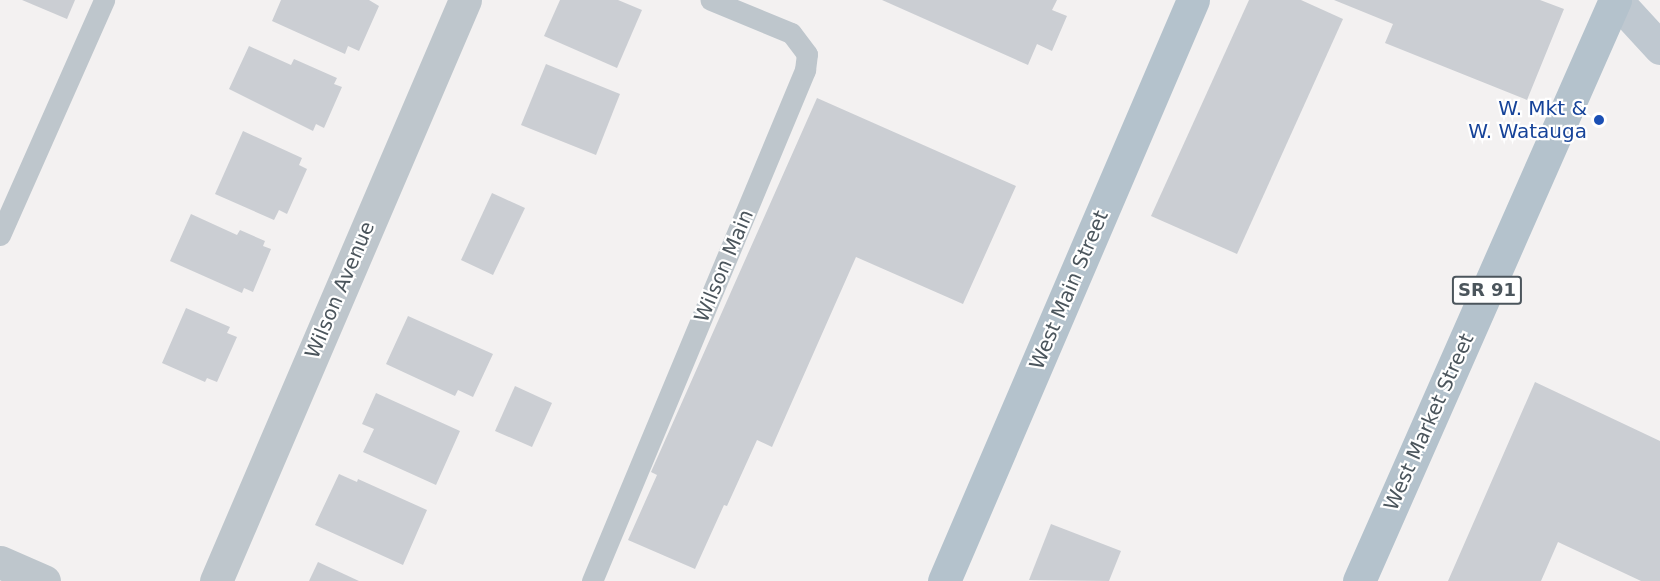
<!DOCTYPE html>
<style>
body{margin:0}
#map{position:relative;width:1660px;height:581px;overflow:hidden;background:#f3f1f1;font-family:"DejaVu Sans",sans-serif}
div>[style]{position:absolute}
.building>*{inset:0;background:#cbced3}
.service>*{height:21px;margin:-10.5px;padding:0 10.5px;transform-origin:10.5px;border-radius:10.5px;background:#bec6cc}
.minor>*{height:33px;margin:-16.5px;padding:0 16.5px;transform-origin:16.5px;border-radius:16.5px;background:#bec6cc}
.secondary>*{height:33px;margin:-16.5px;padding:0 16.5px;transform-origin:16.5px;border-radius:16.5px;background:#bfc8d0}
.primary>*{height:33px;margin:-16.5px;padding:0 16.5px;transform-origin:16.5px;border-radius:16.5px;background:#b4c2cc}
.dots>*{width:16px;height:16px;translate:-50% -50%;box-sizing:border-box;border:3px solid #fff;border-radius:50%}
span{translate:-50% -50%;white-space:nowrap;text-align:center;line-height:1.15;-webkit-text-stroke:4.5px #fff;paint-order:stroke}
.shield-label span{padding:2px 4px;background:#fff;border:2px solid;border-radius:4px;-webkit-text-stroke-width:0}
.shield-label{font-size:18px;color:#4b555c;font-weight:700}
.transit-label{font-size:20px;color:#164399}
.right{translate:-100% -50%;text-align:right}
.street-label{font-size:20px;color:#4b555c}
</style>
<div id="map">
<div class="building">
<i style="clip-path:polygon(22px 0,75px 0,67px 19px)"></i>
<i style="clip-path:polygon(281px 0,369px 0,379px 6px,359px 51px,348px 46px,345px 54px,272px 21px)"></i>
<i style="clip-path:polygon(560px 0,618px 0,642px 10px,617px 68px,544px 36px)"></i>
<i style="clip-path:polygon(882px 0,1057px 0,1052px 10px,1067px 16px,1052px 51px,1037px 44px,1028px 65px)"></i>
<i style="clip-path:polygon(1249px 0,1301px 0,1343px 19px,1237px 254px,1151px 216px)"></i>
<i style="clip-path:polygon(1334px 0,1540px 0,1564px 9px,1527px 100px,1385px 43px,1393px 24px)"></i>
<i style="clip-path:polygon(249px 46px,291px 65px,294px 59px,337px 78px,334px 84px,342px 87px,324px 128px,316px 124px,313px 131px,229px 89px)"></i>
<i style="clip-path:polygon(546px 64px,620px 94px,596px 155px,521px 125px)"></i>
<i style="clip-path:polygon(817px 98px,1016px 186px,963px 304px,856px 257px,772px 447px,757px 440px,727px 506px,724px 505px,695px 569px,628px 540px,657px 475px,651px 472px)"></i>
<i style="clip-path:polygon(243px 131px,302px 158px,299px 165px,307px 169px,287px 214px,279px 210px,274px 220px,215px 194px)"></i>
<i style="clip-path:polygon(492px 193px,525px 208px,493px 275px,461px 260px)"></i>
<i style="clip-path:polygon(191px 214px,237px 235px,240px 230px,265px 241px,263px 246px,271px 249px,253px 292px,244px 288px,242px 293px,170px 261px)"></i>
<i style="clip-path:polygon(186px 308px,230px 327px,227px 333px,237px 337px,217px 382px,207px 378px,205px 382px,162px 363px)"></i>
<i style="clip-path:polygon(408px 316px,493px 354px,473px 397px,458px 390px,455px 396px,386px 364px)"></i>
<i style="clip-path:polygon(1535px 382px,1660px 441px,1660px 581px,1641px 581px,1558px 542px,1541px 581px,1448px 581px)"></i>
<i style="clip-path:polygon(515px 386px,552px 403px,532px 447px,495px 431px)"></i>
<i style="clip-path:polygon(376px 393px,460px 431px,436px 485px,363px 452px,374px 429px,362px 424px)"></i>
<i style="clip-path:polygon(339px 474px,357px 482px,358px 479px,427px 510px,403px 565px,315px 525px)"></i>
<i style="clip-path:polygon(1051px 524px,1121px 551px,1109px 581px,1029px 580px)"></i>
<i style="clip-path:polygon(318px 562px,359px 581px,309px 581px)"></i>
</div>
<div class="service">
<i style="left:0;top:235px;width:257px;rotate:-66.1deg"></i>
<i style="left:592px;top:581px;width:554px;rotate:-67.37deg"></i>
<i style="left:805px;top:70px;width:16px;rotate:-83deg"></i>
<i style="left:807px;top:54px;width:26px;rotate:-127deg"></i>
<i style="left:791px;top:33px;width:87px;rotate:-157.6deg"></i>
</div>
<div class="minor">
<i style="left:0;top:562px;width:48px;rotate:23.4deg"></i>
<i style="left:216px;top:581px;width:632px;rotate:-66.8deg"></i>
</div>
<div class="secondary">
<i style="left:1616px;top:0;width:65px;rotate:47.5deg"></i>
</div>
<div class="primary">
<i style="left:944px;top:581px;width:632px;rotate:-66.8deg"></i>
<i style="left:1359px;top:581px;width:635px;rotate:-66.22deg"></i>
</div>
<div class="dots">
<i style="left:1599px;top:120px;background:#1a4fb4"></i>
</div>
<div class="shield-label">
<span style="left:1487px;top:290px">SR 91</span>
</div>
<div class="transit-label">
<span class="right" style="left:1587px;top:120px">W. Mkt &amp;<br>W. Watauga</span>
</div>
<div class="street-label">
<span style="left:724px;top:266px;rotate:-67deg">Wilson Main</span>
<span style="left:340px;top:290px;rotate:-67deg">Wilson Avenue</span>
<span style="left:1069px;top:290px;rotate:-67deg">West Main Street</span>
<span style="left:1429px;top:422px;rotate:-66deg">West Market Street</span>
</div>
</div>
